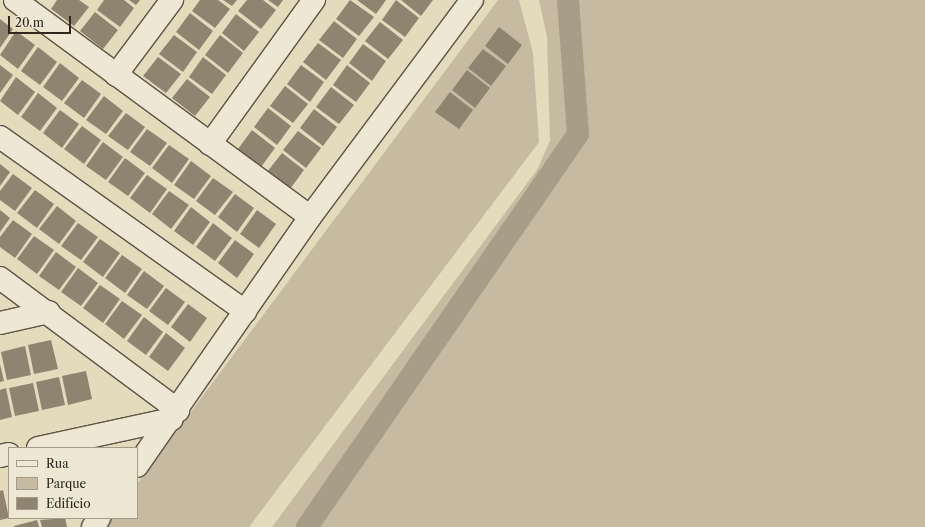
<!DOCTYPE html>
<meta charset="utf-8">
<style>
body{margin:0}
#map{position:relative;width:925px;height:527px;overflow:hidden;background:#e4dabc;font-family:"Libre Caslon Text",serif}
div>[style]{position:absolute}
.green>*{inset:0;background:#c6bba1}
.canal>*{height:22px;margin:-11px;padding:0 11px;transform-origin:11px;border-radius:11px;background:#a89d86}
.building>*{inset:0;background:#8f8470}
.roads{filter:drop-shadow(1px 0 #5f5345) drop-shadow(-1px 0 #5f5345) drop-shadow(0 1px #5f5345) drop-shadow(0 -1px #5f5345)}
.minor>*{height:22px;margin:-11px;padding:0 11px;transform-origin:11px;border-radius:11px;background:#ede7d3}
span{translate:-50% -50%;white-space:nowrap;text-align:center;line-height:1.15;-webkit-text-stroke:3px #ede7d3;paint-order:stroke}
.legend{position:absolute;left:8px;top:447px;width:130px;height:72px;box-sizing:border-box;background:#ede7d3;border:1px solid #a39a8a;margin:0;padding:5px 7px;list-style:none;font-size:12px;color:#33261d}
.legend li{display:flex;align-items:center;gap:8px;height:20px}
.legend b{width:20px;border:1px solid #a39a8a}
.scale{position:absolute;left:8px;top:16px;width:63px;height:18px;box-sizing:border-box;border:2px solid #33261d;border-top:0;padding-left:5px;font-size:12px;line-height:14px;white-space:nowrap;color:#33261d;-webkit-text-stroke:3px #ede7d3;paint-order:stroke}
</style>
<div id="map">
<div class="green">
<i style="clip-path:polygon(498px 0,519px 0,533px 53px,539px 142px,249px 527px,105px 527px,112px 518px,137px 518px,137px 484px)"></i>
<i style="clip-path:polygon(539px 0,925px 0,925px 527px,272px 527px,537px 170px,550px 141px,547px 37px)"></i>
</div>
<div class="canal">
<i style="left:307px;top:527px;width:477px;rotate:-55.4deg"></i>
<i style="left:578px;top:134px;width:134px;rotate:-94.3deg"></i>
</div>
<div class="building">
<i style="clip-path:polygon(57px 0,79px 0,89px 7px,74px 26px,51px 9px)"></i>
<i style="clip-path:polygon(104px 0,124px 0,134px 8px,120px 27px,97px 10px)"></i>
<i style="clip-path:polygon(129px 0,140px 0,136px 5px)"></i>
<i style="clip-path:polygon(200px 0,218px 0,230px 9px,215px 28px,192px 11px)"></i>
<i style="clip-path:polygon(223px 0,237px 0,232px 6px)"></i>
<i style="clip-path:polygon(247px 0,263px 0,276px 10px,261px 29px,238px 11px)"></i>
<i style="clip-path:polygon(268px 0,283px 0,278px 7px)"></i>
<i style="clip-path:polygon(350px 0,374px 17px,359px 36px,336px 19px)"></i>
<i style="clip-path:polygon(357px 0,386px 0,376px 14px)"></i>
<i style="clip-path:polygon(396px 0,419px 18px,405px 37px,382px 20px)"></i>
<i style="clip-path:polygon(401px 0,433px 0,421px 16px)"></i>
<i style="clip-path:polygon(95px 12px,118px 30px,103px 49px,80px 31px)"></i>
<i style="clip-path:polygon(190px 13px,213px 31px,199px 50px,176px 32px)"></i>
<i style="clip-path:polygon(236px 14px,259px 32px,244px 51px,222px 33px)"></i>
<i style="clip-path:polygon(0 19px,13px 29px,0 48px)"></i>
<i style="clip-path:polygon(334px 21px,357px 39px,343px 58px,319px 40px)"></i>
<i style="clip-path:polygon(380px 22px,403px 40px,388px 59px,365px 41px)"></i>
<i style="clip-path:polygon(499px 27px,522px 45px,508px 64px,485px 46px)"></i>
<i style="clip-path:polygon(16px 31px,35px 45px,18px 69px,0 55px)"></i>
<i style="clip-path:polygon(174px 35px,197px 52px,183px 72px,159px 54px)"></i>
<i style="clip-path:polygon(220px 35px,243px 53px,228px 73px,205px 55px)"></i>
<i style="clip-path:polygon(318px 43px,341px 60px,326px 80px,303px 62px)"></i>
<i style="clip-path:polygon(363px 44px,386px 61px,372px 81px,349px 63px)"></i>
<i style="clip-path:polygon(38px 47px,57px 62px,40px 85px,21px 71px)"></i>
<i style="clip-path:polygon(483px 49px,506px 66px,491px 86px,468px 68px)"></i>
<i style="clip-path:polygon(158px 57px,181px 74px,166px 93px,143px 76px)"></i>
<i style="clip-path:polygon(203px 57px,226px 75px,212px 94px,189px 77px)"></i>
<i style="clip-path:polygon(60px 63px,79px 78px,62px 101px,43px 87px)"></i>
<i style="clip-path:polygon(0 65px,13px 75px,0 93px)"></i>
<i style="clip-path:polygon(301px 65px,324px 82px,310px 102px,287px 84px)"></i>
<i style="clip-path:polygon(347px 65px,370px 83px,356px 102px,333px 85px)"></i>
<i style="clip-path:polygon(467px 70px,490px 88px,475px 108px,452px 90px)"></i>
<i style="clip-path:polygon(16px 77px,35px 92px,18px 115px,0 101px)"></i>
<i style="clip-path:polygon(187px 79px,210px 97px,195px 116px,172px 98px)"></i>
<i style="clip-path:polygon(82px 80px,101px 94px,84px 118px,64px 103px)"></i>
<i style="clip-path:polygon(285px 86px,308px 104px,293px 123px,270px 106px)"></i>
<i style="clip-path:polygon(331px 87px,354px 105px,339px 124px,316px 107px)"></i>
<i style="clip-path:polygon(450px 92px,473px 110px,459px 129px,435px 112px)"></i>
<i style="clip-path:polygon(38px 93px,57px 108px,40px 131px,21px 117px)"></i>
<i style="clip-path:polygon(104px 96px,123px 111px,106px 134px,86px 120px)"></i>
<i style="clip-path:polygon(268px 108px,291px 126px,277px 145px,254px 127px)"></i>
<i style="clip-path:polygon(314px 109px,337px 127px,323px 146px,300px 128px)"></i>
<i style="clip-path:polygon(60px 110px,79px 124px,62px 148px,43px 133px)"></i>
<i style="clip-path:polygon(126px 113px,145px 127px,128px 150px,108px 136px)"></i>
<i style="clip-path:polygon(82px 126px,101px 140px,84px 164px,64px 149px)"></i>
<i style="clip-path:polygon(147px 129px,167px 143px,150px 166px,130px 152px)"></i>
<i style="clip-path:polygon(252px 130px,275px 148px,261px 167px,238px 149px)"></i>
<i style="clip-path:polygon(298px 131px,321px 148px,306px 168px,283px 150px)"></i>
<i style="clip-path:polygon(103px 142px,123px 157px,106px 180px,86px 166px)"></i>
<i style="clip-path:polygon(169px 145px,189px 159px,172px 183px,152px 168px)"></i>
<i style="clip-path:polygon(282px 153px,304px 170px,290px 189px,267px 172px)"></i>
<i style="clip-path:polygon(125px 158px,145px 173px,128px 196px,108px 182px)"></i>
<i style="clip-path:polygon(191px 161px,211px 176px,194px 199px,174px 185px)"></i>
<i style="clip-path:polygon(0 164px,10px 172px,0 186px)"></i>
<i style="clip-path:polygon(13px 174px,32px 188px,15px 211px,0 200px,0 191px)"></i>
<i style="clip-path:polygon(147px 175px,167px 189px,150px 213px,130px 198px)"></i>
<i style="clip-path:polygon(213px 178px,233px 192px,215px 215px,196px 201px)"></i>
<i style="clip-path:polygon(35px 190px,54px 204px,37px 228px,17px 213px)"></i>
<i style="clip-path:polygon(169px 191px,189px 205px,171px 229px,152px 214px)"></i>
<i style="clip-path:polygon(235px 194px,254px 208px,237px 232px,218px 217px)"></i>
<i style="clip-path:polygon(57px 206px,76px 221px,59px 244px,39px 229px)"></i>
<i style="clip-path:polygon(191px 207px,210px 222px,193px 245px,174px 231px)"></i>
<i style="clip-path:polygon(0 210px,10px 218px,0 232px)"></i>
<i style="clip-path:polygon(257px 210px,276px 224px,259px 248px,240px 234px)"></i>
<i style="clip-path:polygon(13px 220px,32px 234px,15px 258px,0 247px,0 237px)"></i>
<i style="clip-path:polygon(78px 223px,98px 237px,81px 260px,61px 246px)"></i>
<i style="clip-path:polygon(213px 223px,232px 238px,215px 261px,196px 247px)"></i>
<i style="clip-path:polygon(34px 236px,54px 250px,37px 274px,17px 259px)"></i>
<i style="clip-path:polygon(100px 239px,120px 253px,103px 277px,83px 262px)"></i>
<i style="clip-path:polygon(235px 240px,254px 254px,237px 278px,218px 263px)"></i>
<i style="clip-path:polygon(56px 252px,76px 267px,59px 290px,39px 276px)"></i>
<i style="clip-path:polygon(122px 255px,142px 269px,125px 293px,105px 278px)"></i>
<i style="clip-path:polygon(78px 268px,98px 283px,81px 306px,61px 292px)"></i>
<i style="clip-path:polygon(144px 271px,164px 286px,147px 309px,127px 295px)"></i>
<i style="clip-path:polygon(100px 285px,120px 299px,103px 323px,83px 308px)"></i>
<i style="clip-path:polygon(166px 288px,185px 302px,168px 325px,149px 311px)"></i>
<i style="clip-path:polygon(122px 301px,142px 315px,124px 339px,105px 324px)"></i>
<i style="clip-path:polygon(188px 304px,207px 318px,190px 342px,171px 327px)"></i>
<i style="clip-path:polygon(144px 317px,163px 332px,146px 355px,127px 341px)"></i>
<i style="clip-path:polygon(166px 333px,185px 348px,168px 371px,149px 357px)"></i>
<i style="clip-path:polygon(51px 340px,58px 369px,34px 374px,28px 345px)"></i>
<i style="clip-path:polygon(25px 346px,31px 375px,7px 380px,1px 352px)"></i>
<i style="clip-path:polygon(0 364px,4px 381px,0 382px)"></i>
<i style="clip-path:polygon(86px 371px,92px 399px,68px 405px,62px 376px)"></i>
<i style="clip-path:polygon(59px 377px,65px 405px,42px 410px,36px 382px)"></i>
<i style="clip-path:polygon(33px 383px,39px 411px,15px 416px,9px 388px)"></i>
<i style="clip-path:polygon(6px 388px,12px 417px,0 420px,0 390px)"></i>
<i style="clip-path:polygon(3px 490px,9px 518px,0 520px,0 491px)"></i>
<i style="clip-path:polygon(65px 518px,67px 527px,42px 527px,40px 520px)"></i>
<i style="clip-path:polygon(37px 520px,39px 527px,14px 527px,14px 526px)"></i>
</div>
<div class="roads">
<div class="minor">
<i style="left:15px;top:0;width:366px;rotate:36.3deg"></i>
<i style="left:116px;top:75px;width:94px;rotate:-53.3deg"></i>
<i style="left:0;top:137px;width:301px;rotate:35.4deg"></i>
<i style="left:210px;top:144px;width:178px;rotate:-54.2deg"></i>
<i style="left:0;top:278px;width:222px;rotate:36.6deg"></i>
<i style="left:0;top:323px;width:50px;rotate:-12.7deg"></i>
<i style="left:38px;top:448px;width:137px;rotate:-12.2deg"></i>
<i style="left:0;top:456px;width:9px;rotate:-13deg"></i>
<i style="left:137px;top:466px;width:303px;rotate:-55.2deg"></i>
<i style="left:310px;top:217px;width:271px;rotate:-53.3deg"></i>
<i style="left:93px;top:527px;width:11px;rotate:-56deg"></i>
</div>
</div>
<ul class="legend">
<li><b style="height:5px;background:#ede7d3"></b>Rua</li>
<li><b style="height:11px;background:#c6bba1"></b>Parque</li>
<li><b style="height:11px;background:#8f8470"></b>Edifício</li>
</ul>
<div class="scale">20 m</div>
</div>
